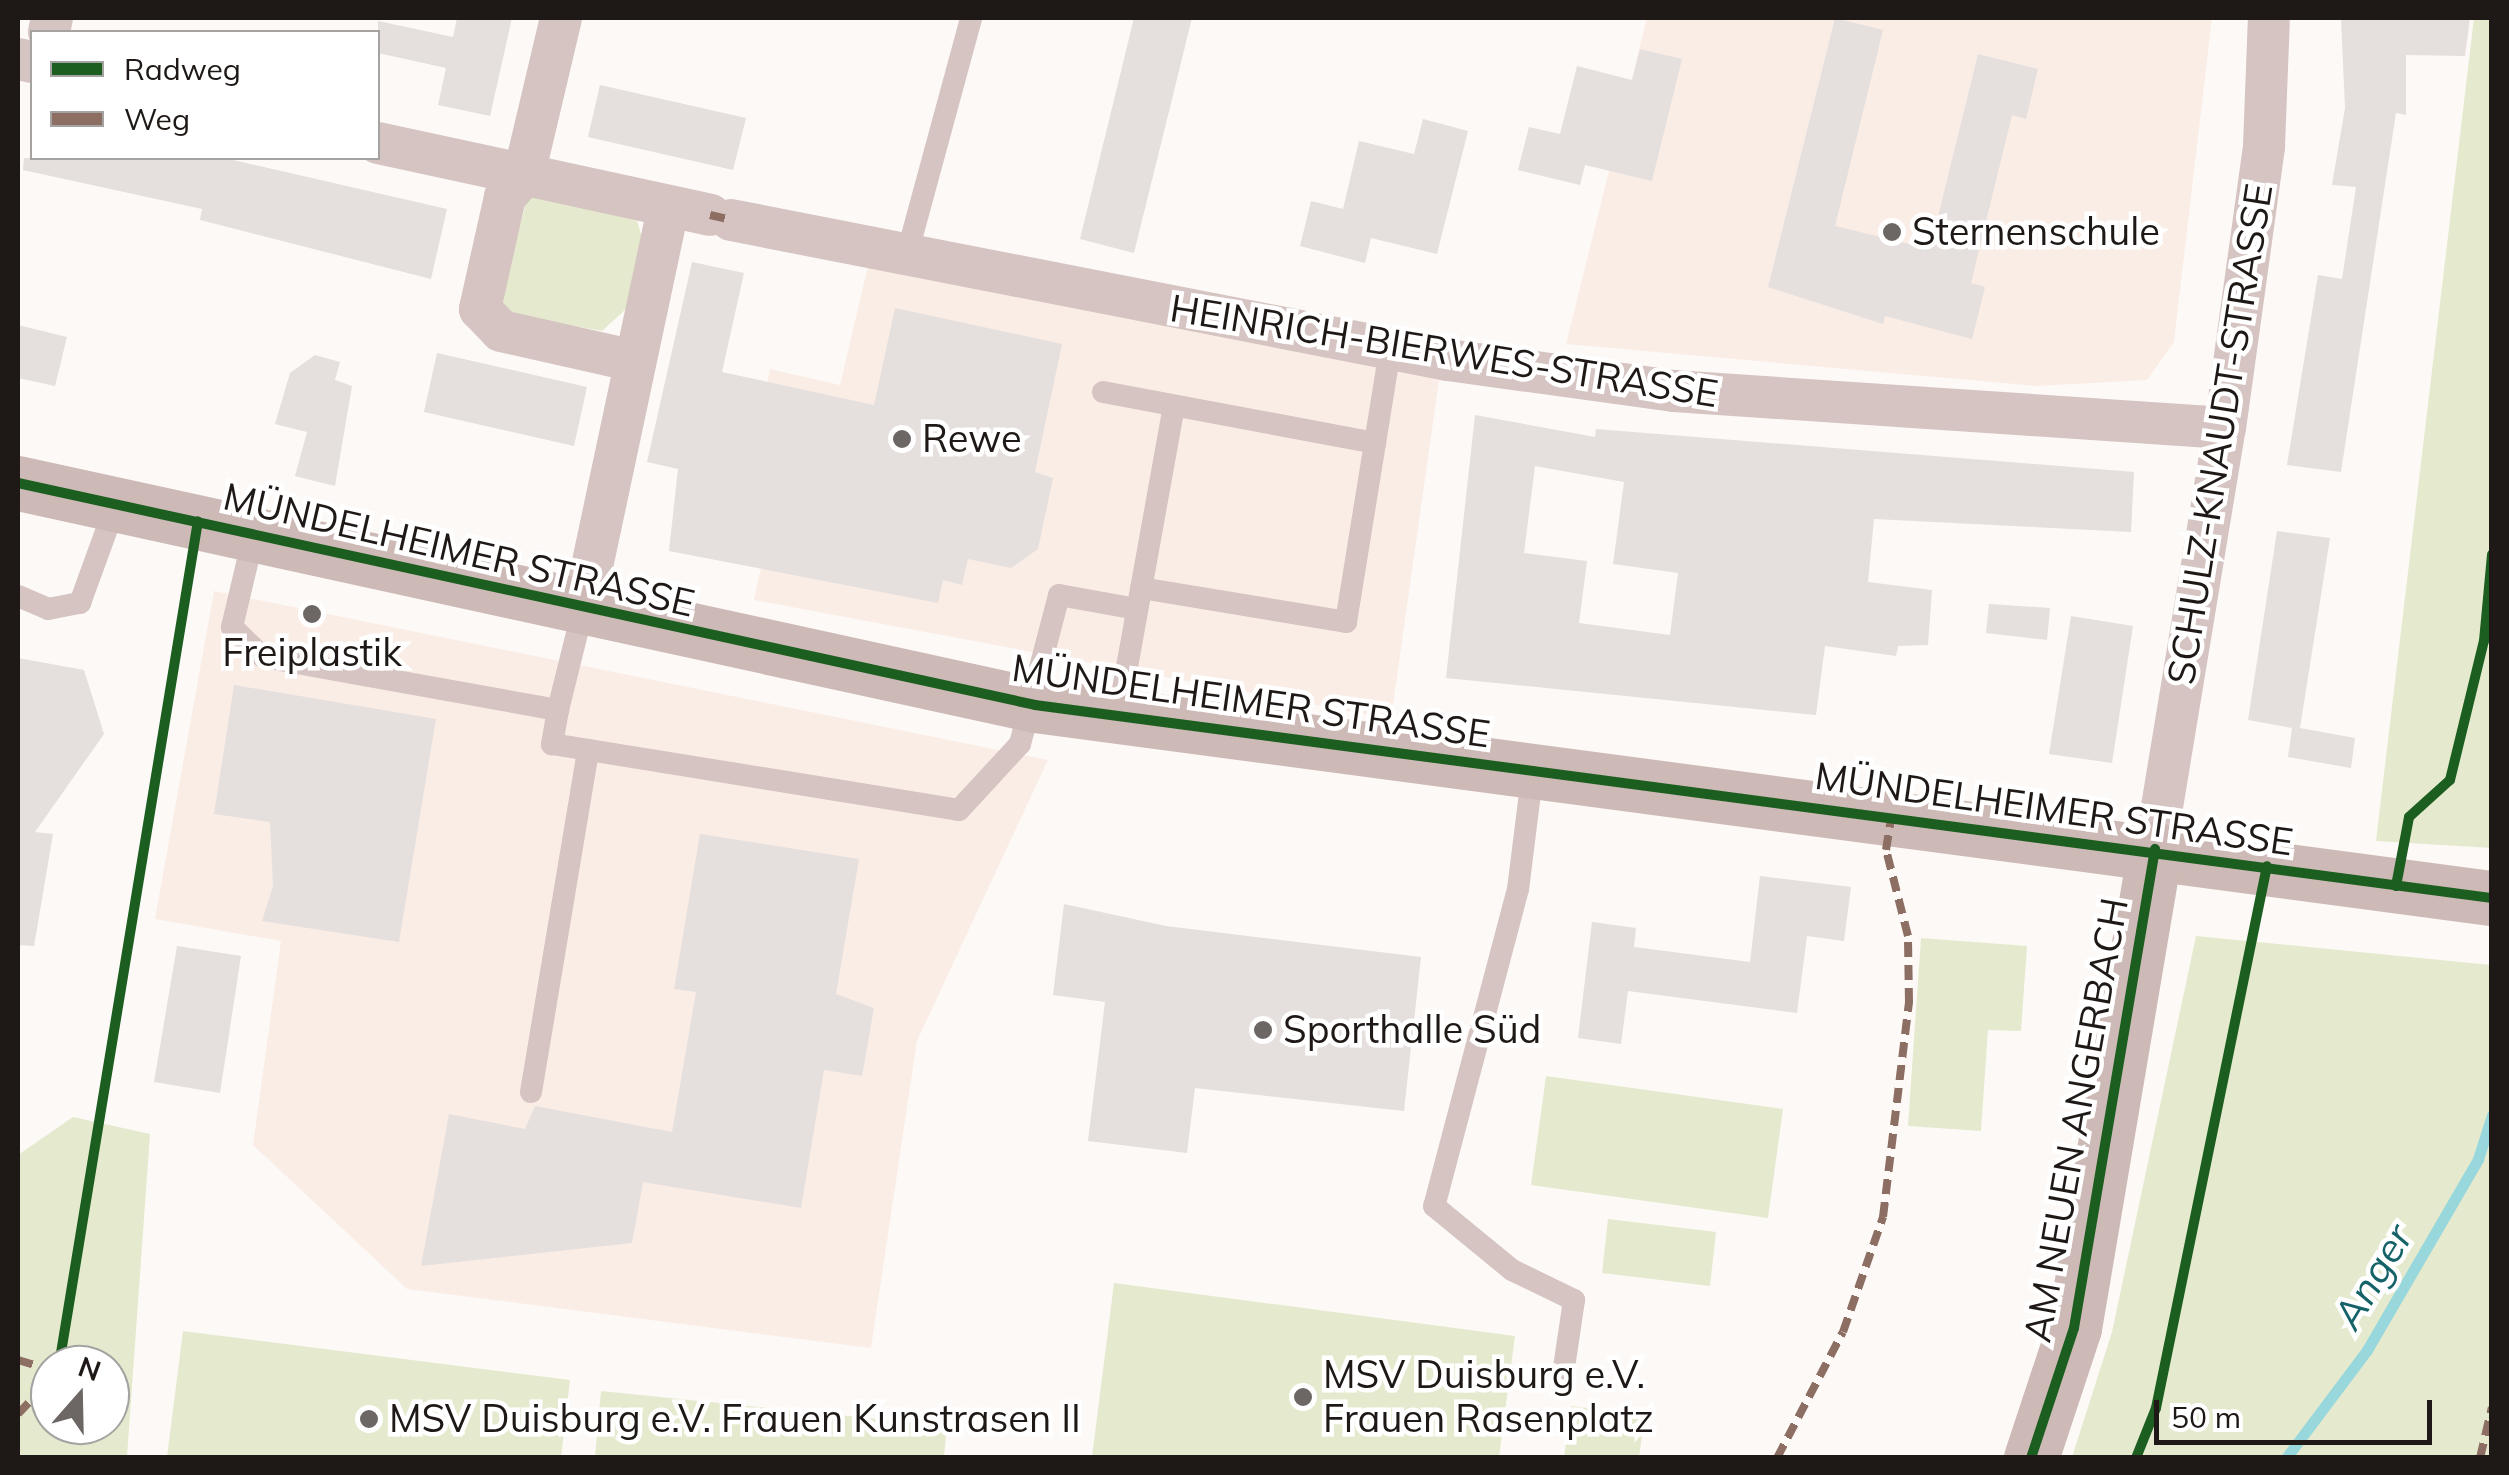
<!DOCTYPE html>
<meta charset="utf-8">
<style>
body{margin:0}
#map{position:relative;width:2509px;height:1475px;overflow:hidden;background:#fdf9f7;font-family:Mulish,sans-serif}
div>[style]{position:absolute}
.built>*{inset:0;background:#faede6}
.green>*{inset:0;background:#e5eace}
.stream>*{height:11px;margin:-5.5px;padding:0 5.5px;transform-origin:5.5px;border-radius:5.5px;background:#98d7db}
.building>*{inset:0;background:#e5dfde}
.lane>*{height:22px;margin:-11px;padding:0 11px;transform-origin:11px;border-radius:11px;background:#d5c4c1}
.street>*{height:42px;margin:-21px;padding:0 21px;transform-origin:21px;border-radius:21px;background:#d5c4c1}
.secondary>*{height:55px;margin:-27.5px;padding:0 27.5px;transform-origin:27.5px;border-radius:27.5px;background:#cdb9b5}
.quiet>*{height:8px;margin-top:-4px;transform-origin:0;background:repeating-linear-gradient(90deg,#8d6e63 0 15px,transparent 0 23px)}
.cycleway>*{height:10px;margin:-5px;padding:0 5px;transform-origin:5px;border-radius:5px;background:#1b5e20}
.dots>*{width:28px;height:28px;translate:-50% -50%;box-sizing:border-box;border:5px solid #fff;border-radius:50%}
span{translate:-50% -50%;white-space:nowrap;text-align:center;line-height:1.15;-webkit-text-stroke:9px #fff;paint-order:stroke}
.poi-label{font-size:38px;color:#1e1916}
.left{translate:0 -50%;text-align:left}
.street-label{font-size:38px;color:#1e1916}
.water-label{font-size:40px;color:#156368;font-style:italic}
.frame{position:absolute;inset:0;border:20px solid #1e1916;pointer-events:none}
.legend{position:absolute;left:30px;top:30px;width:350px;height:130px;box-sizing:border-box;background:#fff;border:2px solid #a5a3a2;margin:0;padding:12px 18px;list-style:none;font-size:30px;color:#1e1916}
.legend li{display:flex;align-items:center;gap:20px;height:50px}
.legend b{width:50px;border:2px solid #a5a3a2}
.north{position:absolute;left:30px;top:1345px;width:100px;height:100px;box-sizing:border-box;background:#fff;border:2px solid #a5a3a2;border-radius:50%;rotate:20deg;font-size:28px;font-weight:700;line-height:40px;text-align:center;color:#1e1916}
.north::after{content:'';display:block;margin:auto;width:35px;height:45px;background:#6c6765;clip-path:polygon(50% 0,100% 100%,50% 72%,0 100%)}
.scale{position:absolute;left:2154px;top:1400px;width:278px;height:45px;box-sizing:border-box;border:5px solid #1e1916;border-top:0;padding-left:12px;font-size:30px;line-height:35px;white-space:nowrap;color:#1e1916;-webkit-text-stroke:8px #fff;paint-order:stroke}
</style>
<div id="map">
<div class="built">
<i style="clip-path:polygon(1647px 18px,2212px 18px,2174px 342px,2147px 380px,2036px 386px,1566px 344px)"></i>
<i style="clip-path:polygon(868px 266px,1440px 373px,1391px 719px,754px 600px,767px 540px,746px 487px,770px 369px,840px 385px)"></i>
<i style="clip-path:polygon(214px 591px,1048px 760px,917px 1041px,871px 1348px,407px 1289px,253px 1145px,281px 941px,155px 919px)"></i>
</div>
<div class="green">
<i style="clip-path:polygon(2474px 18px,2492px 18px,2491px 848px,2376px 841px)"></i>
<i style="clip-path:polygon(539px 194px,637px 221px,642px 237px,627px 308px,602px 331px,512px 315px,500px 302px,527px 199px)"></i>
<i style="clip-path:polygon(2196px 936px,2491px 965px,2491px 1457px,2072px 1457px,2112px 1332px)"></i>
<i style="clip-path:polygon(1921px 938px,2027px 946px,2021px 1031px,1988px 1030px,1981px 1131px,1908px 1126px)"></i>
<i style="clip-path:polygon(1546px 1076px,1783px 1109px,1768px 1218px,1531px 1185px)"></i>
<i style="clip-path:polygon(evenodd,73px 1117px,150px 1134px,127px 1457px,18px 1457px,18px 1155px,73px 1117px,110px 1365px,110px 1425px,50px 1425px,50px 1365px,110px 1365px)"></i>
<i style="clip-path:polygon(1608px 1219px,1716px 1232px,1710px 1286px,1602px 1273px)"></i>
<i style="clip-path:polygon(1114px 1283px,1515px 1336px,1499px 1457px,1092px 1457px)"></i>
<i style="clip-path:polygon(183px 1331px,570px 1380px,561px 1457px,167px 1457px)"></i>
<i style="clip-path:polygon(601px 1391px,947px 1426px,944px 1457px,595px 1457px)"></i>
<i style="clip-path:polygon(1571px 1406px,1645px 1416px,1639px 1457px,1564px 1457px)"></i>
</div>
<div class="stream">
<i style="left:2286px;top:1458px;width:135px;rotate:-53.1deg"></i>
<i style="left:2367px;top:1350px;width:221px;rotate:-59.8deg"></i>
<i style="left:2478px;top:1159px;width:46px;rotate:-72.3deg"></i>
</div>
<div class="building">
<i style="clip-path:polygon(457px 18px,512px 18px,490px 116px,438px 105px,446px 68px,378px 53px,378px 21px,453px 37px)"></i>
<i style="clip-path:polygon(1134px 18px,1192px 18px,1134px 253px,1080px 239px)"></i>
<i style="clip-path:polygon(1835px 18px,1883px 30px,1835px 226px,1930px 249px,1978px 54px,2038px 69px,2026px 119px,2012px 115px,1971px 283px,1985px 287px,1972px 339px,1885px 316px,1883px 324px,1768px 287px)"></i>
<i style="clip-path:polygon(2341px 18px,2470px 18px,2465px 56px,2406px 55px,2406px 115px,2396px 113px,2341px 472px,2287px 465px,2318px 275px,2342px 279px,2356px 187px,2332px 185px,2345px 108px)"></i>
<i style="clip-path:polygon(1640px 49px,1682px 59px,1652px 181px,1585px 165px,1580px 185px,1518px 170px,1529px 127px,1560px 134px,1577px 66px,1632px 80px)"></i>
<i style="clip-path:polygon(600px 85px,746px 118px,733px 170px,588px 137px)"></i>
<i style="clip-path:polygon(1423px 119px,1468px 131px,1437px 254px,1371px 238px,1365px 263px,1300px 246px,1311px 201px,1343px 209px,1359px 141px,1414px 154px)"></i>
<i style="clip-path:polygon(24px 158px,224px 158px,447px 209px,431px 279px,200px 220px,202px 209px,23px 170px)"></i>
<i style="clip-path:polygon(692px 262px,744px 273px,722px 372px,874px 405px,895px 308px,1062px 344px,1035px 472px,1053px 478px,1038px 549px,1011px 568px,968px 559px,962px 585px,943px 580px,938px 603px,669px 551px,678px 469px,647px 462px)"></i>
<i style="clip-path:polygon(18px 325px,67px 337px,55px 386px,18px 378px)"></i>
<i style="clip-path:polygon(437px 353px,587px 387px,574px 446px,424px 412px)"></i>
<i style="clip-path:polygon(315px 355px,340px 362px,335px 380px,352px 386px,335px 486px,295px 476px,307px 432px,275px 424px,290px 373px)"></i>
<i style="clip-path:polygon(evenodd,1475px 415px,1595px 437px,1596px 429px,2134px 472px,2131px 532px,1874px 519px,1868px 582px,1932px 590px,1928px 645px,1898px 646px,1896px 656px,1825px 646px,1816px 715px,1446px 678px,1475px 415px,1535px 466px,1624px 482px,1613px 564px,1678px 573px,1670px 635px,1579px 623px,1587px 561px,1524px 553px,1535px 466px)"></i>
<i style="clip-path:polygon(2277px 531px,2330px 538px,2300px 728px,2355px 738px,2351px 768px,2288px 757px,2292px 728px,2248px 720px)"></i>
<i style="clip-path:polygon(1989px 604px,2050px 608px,2047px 640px,1986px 633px)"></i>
<i style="clip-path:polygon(2071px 616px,2133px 626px,2112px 763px,2049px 754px)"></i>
<i style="clip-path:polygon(18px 658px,84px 670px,104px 734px,35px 832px,53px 834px,34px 946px,18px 945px)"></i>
<i style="clip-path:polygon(234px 685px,436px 719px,399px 942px,262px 921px,273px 886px,270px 822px,214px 814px)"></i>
<i style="clip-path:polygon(700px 834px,859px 859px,836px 994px,874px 1008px,862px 1076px,824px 1070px,801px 1208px,643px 1182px,632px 1243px,421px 1266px,449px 1114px,525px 1129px,535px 1106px,672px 1132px,696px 992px,674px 989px)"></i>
<i style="clip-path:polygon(1760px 876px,1851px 887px,1844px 941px,1807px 936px,1797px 1013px,1628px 991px,1621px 1044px,1578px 1038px,1592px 922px,1636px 928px,1634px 947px,1750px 962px)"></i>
<i style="clip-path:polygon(1064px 904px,1166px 926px,1421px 957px,1404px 1111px,1195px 1088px,1187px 1153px,1088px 1141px,1105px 1002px,1053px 995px)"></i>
<i style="clip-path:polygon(177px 946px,241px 956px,220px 1093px,154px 1082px)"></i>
</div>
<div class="lane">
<i style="left:906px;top:258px;width:249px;rotate:-74.8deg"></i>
<i style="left:1103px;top:392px;width:277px;rotate:10.6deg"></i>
<i style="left:254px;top:534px;width:96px;rotate:103.3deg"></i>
<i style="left:232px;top:627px;width:43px;rotate:44.1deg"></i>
<i style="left:263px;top:657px;width:300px;rotate:10.2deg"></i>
<i style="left:558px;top:710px;width:35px;rotate:100deg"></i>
<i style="left:552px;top:744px;width:412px;rotate:9.2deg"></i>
<i style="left:959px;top:810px;width:90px;rotate:-47.3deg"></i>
<i style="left:1020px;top:744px;width:154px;rotate:-75.3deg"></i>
<i style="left:1059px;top:595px;width:79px;rotate:10.2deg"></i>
<i style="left:1141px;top:588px;width:208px;rotate:9.4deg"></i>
<i style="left:1346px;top:622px;width:275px;rotate:-80.8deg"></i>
<i style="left:18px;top:596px;width:33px;rotate:23deg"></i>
<i style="left:48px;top:609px;width:33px;rotate:-11deg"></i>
<i style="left:80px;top:603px;width:105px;rotate:-70deg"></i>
<i style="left:558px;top:710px;width:104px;rotate:-76.1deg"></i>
<i style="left:1118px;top:717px;width:316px;rotate:-79.8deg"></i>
<i style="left:1533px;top:769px;width:121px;rotate:97.1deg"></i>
<i style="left:1518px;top:889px;width:328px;rotate:104.8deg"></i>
<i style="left:1434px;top:1206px;width:101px;rotate:39.4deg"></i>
<i style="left:1512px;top:1270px;width:69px;rotate:25.8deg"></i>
<i style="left:1574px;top:1300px;width:69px;rotate:98.4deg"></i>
<i style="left:531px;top:1092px;width:347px;rotate:-80.5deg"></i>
</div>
<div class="street">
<i style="left:561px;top:18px;width:161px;rotate:103.3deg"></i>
<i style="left:524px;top:175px;width:29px;rotate:131deg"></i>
<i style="left:505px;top:197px;width:115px;rotate:102.6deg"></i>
<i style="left:480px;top:309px;width:30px;rotate:46deg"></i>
<i style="left:501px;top:331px;width:137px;rotate:12.6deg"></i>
<i style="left:49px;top:32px;width:14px;rotate:-78deg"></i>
<i style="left:18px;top:59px;width:14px;rotate:12deg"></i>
<i style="left:378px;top:143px;width:340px;rotate:12.2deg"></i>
<i style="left:731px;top:220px;width:731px;rotate:11.05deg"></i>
<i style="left:1448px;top:360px;width:228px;rotate:7.8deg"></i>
<i style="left:1674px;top:391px;width:552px;rotate:3.84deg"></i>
<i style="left:583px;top:609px;width:412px;rotate:-78deg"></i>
<i style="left:2155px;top:849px;width:427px;rotate:-80.6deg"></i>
<i style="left:2225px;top:428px;width:285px;rotate:-82.1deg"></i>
<i style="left:2264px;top:146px;width:128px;rotate:-87.8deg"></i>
</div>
<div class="secondary">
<i style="left:18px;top:483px;width:1041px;rotate:12.31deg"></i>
<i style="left:1035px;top:705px;width:1470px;rotate:7.55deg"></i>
<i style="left:2031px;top:1458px;width:137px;rotate:-71.7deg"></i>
<i style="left:2074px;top:1328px;width:486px;rotate:-80.4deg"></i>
</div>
<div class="quiet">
<i style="left:710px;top:215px;width:22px;rotate:13deg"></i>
<i style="left:18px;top:1360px;width:34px;rotate:17deg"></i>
<i style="left:18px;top:1414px;width:47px;rotate:-46.7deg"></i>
<i style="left:1777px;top:1458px;width:142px;rotate:-62.4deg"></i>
<i style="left:1843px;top:1332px;width:122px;rotate:-70.8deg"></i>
<i style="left:1883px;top:1217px;width:216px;rotate:-83.1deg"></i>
<i style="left:1909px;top:1003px;width:67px;rotate:-90.9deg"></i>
<i style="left:1908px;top:936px;width:89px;rotate:-104.3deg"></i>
<i style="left:1886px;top:850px;width:33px;rotate:-81deg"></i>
<i style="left:2480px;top:1458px;width:52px;rotate:-76.8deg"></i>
</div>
<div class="cycleway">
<i style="left:18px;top:483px;width:1041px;rotate:12.31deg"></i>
<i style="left:1035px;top:705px;width:1470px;rotate:7.55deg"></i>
<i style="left:2396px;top:886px;width:70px;rotate:-79.3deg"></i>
<i style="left:2409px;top:817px;width:55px;rotate:-42.1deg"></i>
<i style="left:2450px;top:780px;width:143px;rotate:-76.3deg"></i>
<i style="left:2484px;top:641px;width:87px;rotate:-84.7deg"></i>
<i style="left:59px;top:1365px;width:855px;rotate:-80.65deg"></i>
<i style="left:2031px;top:1458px;width:137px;rotate:-71.7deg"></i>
<i style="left:2074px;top:1328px;width:486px;rotate:-80.4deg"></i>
<i style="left:2136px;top:1458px;width:54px;rotate:-68.2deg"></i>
<i style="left:2156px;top:1408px;width:553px;rotate:-78.43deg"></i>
</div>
<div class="dots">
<i style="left:1892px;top:232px;background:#6c6765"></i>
<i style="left:902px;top:439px;background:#6c6765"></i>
<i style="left:312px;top:614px;background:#6c6765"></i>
<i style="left:1263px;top:1030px;background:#6c6765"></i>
<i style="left:1303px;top:1397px;background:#6c6765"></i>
<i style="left:369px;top:1419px;background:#6c6765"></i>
</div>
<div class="poi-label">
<span class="left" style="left:1912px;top:232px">Sternenschule</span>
<span class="left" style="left:922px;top:439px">Rewe</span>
<span style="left:312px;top:653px">Freiplastik</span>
<span class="left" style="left:1283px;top:1030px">Sporthalle Süd</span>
<span class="left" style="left:1323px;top:1397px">MSV Duisburg e.V.<br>Frauen Rasenplatz</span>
<span class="left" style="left:389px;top:1419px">MSV Duisburg e.V. Frauen Kunstrasen II</span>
</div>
<div class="street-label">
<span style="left:1444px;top:351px;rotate:9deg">HEINRICH-BIERWES-STRASSE</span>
<span style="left:2220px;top:434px;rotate:-81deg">SCHULZ-KNAUDT-STRASSE</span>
<span style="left:459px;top:550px;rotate:13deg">MÜNDELHEIMER STRASSE</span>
<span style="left:1251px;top:701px;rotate:8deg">MÜNDELHEIMER STRASSE</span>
<span style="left:2054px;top:809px;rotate:8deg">MÜNDELHEIMER STRASSE</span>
<span style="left:2076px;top:1120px;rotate:-80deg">AM NEUEN ANGERBACH</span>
</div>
<div class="water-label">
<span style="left:2372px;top:1276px;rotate:-59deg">Anger</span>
</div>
<div class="frame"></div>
<ul class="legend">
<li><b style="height:12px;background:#1b5e20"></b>Radweg</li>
<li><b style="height:12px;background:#8d6e63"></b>Weg</li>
</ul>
<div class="north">N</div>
<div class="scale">50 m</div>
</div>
